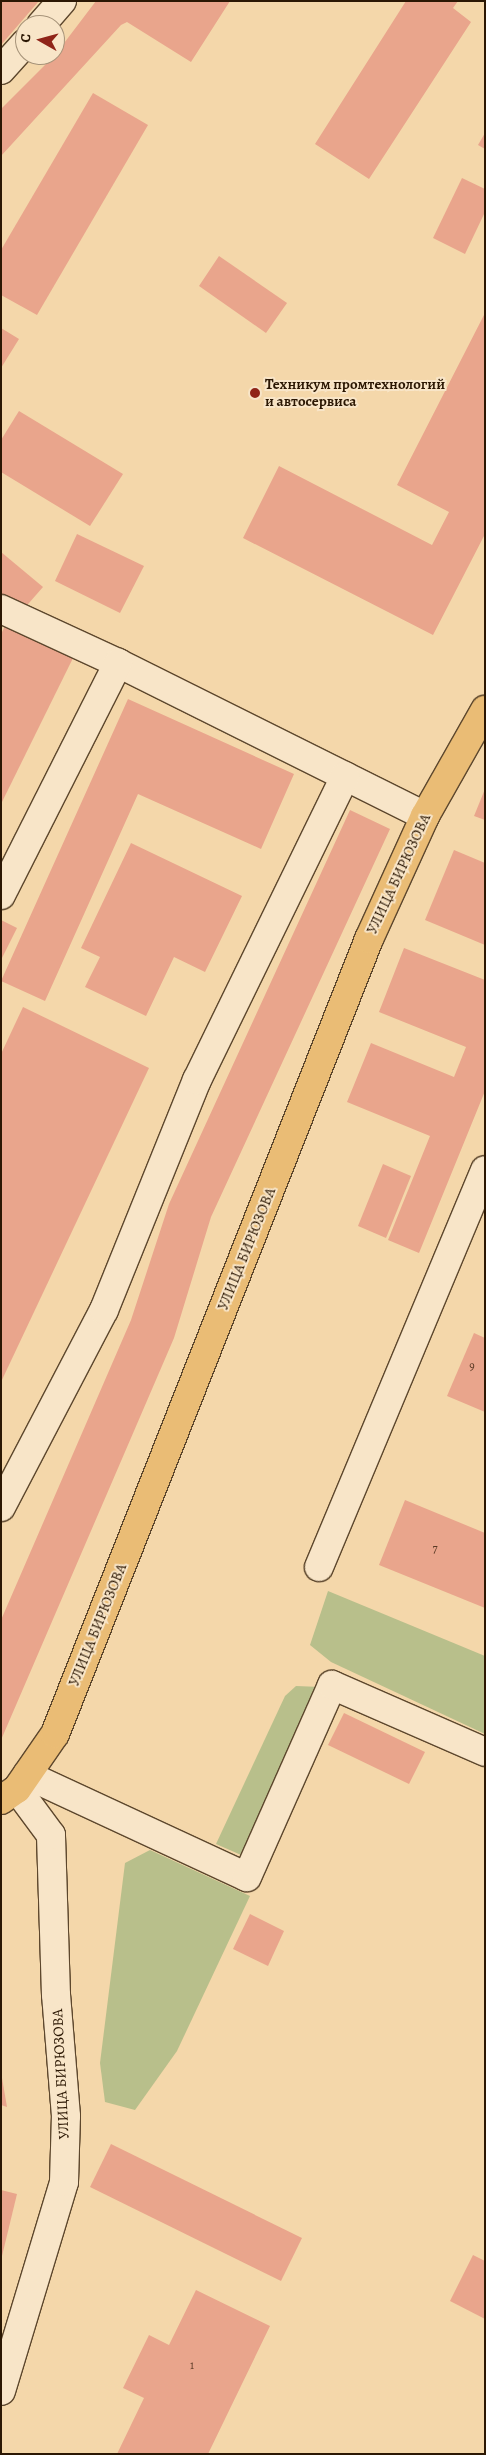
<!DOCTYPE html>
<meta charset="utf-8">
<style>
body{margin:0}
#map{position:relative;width:486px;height:2455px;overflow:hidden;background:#f4d7aa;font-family:Alegreya,serif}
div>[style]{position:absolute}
.green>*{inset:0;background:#b8bf8b}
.building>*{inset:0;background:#e9a58c}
.roads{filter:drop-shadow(1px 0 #5d472d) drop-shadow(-1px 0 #5d472d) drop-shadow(0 1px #5d472d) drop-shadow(0 -1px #5d472d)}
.minor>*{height:28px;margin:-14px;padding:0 14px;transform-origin:14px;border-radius:14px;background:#f8e5c8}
.major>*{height:28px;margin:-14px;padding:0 14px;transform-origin:14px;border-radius:14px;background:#eabc75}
.dots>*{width:14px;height:14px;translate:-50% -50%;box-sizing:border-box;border:2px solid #f8e5c8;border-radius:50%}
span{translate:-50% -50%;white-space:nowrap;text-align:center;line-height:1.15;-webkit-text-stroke:4px #f8e5c8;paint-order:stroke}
.number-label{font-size:12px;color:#5a3a25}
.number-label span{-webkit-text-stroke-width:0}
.poi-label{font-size:15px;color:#2b1703;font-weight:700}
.left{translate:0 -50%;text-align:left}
.street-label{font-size:15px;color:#2b1703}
.frame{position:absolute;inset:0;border:2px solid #2b1703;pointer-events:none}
.north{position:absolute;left:15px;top:15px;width:50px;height:50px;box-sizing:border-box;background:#f8e5c8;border:1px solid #a69379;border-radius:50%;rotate:277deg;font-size:14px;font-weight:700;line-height:20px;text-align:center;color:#2b1703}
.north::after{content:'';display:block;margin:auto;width:18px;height:22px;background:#8f2418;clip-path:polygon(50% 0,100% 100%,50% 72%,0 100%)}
</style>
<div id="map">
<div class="green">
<i style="clip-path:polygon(328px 1591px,485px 1656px,485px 1734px,331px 1662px,310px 1645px)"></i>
<i style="clip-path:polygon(296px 1686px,321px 1687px,264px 1865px,216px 1844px,285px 1696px)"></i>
<i style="clip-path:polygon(150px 1850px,250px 1896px,177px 2051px,135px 2110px,105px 2102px,100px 2063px,125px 1863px)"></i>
</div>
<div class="building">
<i style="clip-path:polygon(1px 1px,39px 1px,1px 45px)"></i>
<i style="clip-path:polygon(96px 1px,230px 1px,191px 62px,127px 22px,121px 25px,1px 156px,1px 109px,55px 55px)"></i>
<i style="clip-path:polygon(406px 1px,458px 1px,453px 8px,471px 22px,369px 179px,315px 144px)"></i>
<i style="clip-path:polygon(93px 93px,148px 125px,37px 315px,1px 295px,1px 250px)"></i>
<i style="clip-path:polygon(485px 133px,485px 149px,478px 145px)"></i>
<i style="clip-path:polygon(462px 178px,485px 189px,485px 212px,465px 254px,433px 238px)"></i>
<i style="clip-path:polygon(219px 256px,287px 303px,266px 333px,199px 286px)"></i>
<i style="clip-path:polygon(485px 313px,485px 534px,433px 635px,243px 538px,279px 466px,432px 545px,449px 512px,397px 485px)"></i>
<i style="clip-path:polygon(1px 328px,19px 339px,1px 368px)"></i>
<i style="clip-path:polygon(19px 411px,123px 474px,90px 526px,1px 472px,1px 440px)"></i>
<i style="clip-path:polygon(77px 534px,144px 566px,120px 613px,55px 581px)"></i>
<i style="clip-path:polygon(1px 552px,43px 587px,22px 611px,1px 593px)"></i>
<i style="clip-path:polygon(8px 620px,75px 654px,1px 804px,1px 634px)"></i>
<i style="clip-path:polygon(128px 699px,294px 774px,261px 849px,138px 794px,45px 1001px,1px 981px)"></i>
<i style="clip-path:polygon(485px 789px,485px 820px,474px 816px)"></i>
<i style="clip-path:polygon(350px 810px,390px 829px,211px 1217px,174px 1338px,1px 1740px,1px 1620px,131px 1320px,169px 1204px)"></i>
<i style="clip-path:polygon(131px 843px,242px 896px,205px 972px,174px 957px,146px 1016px,85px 987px,100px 957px,81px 948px)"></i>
<i style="clip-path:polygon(454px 850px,485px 863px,485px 945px,425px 920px)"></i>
<i style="clip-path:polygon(1px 920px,17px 928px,1px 960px)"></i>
<i style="clip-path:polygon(404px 948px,485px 980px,485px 1091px,419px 1253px,388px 1240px,430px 1136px,347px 1102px,371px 1043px,454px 1077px,466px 1047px,379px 1012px)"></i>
<i style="clip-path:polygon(23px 1007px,149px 1068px,1px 1382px,1px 1054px)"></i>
<i style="clip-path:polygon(383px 1164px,411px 1176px,386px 1238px,358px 1226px)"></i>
<i style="clip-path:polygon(474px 1333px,485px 1338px,485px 1412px,447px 1396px)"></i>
<i style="clip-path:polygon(405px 1500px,485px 1533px,485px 1608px,379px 1565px)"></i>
<i style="clip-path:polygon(344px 1713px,425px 1752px,409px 1784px,328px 1745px)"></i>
<i style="clip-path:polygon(250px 1914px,284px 1931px,268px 1966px,233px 1949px)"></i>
<i style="clip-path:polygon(1px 2078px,2px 2078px,7px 2107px,1px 2105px)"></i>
<i style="clip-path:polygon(111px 2144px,302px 2238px,281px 2281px,90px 2187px)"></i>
<i style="clip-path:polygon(1px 2190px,17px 2194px,2px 2256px,1px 2256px)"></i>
<i style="clip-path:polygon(473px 2255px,485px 2261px,485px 2319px,450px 2301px)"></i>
<i style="clip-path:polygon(196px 2290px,270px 2326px,208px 2454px,117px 2454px,144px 2398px,123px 2388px,149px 2335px,169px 2345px)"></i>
</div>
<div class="roads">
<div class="minor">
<i style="left:41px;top:25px;width:32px;rotate:-49deg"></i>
<i style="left:1px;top:70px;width:36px;rotate:-48deg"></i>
<i style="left:1px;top:609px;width:129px;rotate:24.8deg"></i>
<i style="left:118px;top:663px;width:343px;rotate:26.5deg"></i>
<i style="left:1px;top:895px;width:260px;rotate:-63.2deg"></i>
<i style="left:1px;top:1507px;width:222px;rotate:-62.4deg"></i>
<i style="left:104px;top:1310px;width:248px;rotate:-68deg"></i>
<i style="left:197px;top:1080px;width:338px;rotate:-64deg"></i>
<i style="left:319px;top:1567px;width:430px;rotate:-67.3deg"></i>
<i style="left:27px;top:1775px;width:242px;rotate:24.9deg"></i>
<i style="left:247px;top:1877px;width:210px;rotate:-66.1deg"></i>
<i style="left:332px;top:1685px;width:167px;rotate:23.6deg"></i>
<i style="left:1px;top:2391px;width:218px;rotate:-73.2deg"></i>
<i style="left:64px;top:2182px;width:66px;rotate:-88.3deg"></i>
<i style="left:66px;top:2116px;width:121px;rotate:-94.7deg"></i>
<i style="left:56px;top:1995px;width:160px;rotate:-91.8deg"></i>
<i style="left:51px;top:1835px;width:57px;rotate:-126.5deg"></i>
</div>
<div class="major">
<i style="left:1px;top:1800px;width:19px;rotate:-35deg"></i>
<i style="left:17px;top:1789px;width:67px;rotate:-55.4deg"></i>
<i style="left:55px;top:1734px;width:855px;rotate:-68.45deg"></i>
<i style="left:369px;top:939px;width:135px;rotate:-65.5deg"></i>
<i style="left:425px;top:816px;width:122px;rotate:-60.5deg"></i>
</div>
</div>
<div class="dots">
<i style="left:255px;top:393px;background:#8f2418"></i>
</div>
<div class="number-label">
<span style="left:472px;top:1367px">9</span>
<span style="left:435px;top:1549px">7</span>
<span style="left:192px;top:2366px">1</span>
</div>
<div class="poi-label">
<span class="left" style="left:265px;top:393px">Техникум промтехнологий<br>и автосервиса</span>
</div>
<div class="street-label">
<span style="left:399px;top:874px;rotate:-65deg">УЛИЦА БИРЮЗОВА</span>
<span style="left:247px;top:1249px;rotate:-68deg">УЛИЦА БИРЮЗОВА</span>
<span style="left:98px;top:1625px;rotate:-68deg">УЛИЦА БИРЮЗОВА</span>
<span style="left:61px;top:2074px;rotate:-93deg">УЛИЦА БИРЮЗОВА</span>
</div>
<div class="frame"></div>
<div class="north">С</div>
</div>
